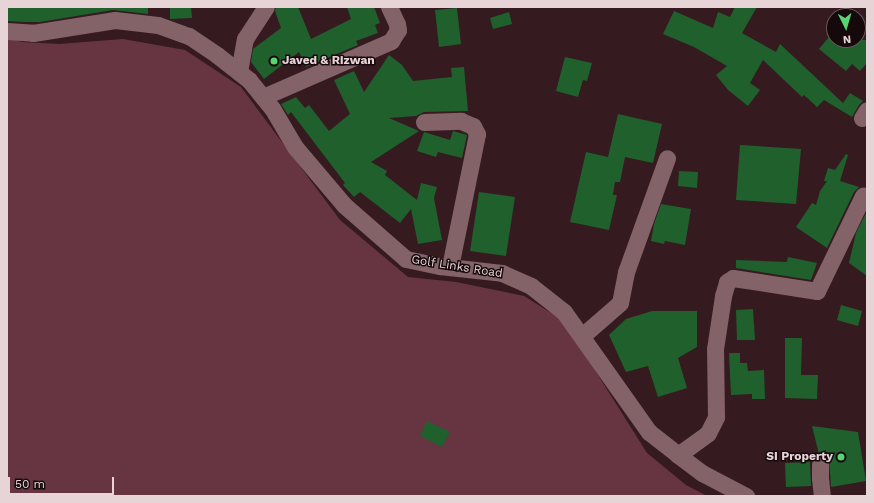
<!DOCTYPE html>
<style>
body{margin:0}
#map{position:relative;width:874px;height:503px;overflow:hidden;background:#351a20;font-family:"Work Sans",sans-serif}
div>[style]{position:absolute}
.green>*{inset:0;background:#673541}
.building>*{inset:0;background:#1f602d}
.minor>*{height:17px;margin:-8.5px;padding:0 8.5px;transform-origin:8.5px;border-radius:8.5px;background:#836268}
.dots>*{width:11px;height:11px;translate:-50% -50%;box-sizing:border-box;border:2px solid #15090c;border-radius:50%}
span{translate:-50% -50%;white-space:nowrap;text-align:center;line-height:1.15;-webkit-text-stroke:3px #15090c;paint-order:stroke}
.poi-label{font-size:12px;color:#e7d4d7;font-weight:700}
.left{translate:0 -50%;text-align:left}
.right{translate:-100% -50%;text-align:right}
.street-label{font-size:12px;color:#e7d4d7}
.frame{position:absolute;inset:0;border:8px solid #e7d4d7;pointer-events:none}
.north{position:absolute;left:826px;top:8px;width:40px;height:40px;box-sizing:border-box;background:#15090c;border:1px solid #695a5d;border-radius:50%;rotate:175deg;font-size:11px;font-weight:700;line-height:16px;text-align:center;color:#e7d4d7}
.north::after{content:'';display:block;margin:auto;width:14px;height:18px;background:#58d570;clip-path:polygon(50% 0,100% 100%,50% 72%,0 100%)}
.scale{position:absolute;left:8px;top:477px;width:106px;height:18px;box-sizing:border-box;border:2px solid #e7d4d7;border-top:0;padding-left:5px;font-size:12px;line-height:14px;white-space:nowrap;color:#e7d4d7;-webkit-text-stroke:3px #15090c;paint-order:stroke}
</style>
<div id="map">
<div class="green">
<i style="clip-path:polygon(7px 37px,22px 42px,59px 44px,123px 39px,185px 50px,241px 87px,340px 220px,408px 277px,456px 282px,524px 296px,564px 321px,647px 453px,686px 485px,707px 496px,7px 496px)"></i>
</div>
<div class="building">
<i style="clip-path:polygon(7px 7px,148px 7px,148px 14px,113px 10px,40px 22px,25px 22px,7px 21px)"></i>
<i style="clip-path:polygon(170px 7px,191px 7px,192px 18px,170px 19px)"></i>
<i style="clip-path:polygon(276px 7px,298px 7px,311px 39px,351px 19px,347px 7px,374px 7px,380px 23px,375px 25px,378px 33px,356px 41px,358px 45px,306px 67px,299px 52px,264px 79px,251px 62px,253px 49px,281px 28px,275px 11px)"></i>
<i style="clip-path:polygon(735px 7px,757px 7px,742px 33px,776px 52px,780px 44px,843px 103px,850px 93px,863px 101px,859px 105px,852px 117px,824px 100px,817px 107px,804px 95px,802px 97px,763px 60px,750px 83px,760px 90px,748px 106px,728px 90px,716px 75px,727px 66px,694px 47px,663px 34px,674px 11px,713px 28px,718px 12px,730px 17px)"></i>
<i style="clip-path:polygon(457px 8px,461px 44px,439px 47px,435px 10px)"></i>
<i style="clip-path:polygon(509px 12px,512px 24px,493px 29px,490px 18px)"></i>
<i style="clip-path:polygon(834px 31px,834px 40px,867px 40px,867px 63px,860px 71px,852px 64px,846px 71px,819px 49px)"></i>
<i style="clip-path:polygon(389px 55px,402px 65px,413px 81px,452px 77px,451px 68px,464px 67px,468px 111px,424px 112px,416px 116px,389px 118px,419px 131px,371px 162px,387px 171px,385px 175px,417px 200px,421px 183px,437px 187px,434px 198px,442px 240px,418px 244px,411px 209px,400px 223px,360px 192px,354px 197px,343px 185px,345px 183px,291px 112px,288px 115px,281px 104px,296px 97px,305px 108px,309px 105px,329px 131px,350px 114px,334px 80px,354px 71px,364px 92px)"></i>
<i style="clip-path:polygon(565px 57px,592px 63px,587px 81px,583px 80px,578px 97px,556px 91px)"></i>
<i style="clip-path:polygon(618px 114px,662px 124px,653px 163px,625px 157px,620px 182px,615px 182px,613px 195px,617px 195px,609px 230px,570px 222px,586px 152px,608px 157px)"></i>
<i style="clip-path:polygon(453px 131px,467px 135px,462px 158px,438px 152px,436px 157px,417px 151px,424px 132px,450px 140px)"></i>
<i style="clip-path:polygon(740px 145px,801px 149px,796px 204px,736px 200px)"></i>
<i style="clip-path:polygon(846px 154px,848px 155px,840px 181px,859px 187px,854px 192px,827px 248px,796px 227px,812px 203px,816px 205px,820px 191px,827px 181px,824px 181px,828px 168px,835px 170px)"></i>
<i style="clip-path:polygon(679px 171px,698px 172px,697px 188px,678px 186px)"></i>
<i style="clip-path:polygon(479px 192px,515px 197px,506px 256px,470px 251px)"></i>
<i style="clip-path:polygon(661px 204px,691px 209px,685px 245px,665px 241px,664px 244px,651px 241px,654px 224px)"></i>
<i style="clip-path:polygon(867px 211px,867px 276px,849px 263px,856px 233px)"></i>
<i style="clip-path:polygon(788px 257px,817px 263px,811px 280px,736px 268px,736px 260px,787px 262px)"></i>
<i style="clip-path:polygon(841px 305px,862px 311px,858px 326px,837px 320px)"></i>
<i style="clip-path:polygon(753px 309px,755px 340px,737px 340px,736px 310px)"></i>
<i style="clip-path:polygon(652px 311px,697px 311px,697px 347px,678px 358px,687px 388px,658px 397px,648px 366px,626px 372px,609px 335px,626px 319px)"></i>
<i style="clip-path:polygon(785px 338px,802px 338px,801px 375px,818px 375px,817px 399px,785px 398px)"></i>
<i style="clip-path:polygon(729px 353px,740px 353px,740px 363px,747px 363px,748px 371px,764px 370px,765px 399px,752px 399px,752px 394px,731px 395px)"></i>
<i style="clip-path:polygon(427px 421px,450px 432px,442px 447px,420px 436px)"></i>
<i style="clip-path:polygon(812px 426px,858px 432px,866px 481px,831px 487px,829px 459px,825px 455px,819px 454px)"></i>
<i style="clip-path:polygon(810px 462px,811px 486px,786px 487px,785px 463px)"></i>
</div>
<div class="minor">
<i style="left:7px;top:31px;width:26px;rotate:4deg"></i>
<i style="left:33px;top:33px;width:83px;rotate:-9deg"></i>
<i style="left:115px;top:20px;width:43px;rotate:6.6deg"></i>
<i style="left:158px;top:25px;width:33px;rotate:20deg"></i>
<i style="left:189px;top:36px;width:34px;rotate:34deg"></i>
<i style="left:217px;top:55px;width:41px;rotate:38deg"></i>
<i style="left:249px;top:80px;width:36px;rotate:51deg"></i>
<i style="left:272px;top:108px;width:45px;rotate:59.5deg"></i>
<i style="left:295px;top:147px;width:76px;rotate:49.8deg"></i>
<i style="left:344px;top:205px;width:82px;rotate:41.1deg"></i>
<i style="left:406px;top:259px;width:35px;rotate:12deg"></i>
<i style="left:440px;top:266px;width:62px;rotate:6.4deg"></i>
<i style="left:502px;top:273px;width:32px;rotate:24deg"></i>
<i style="left:531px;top:286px;width:42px;rotate:38.2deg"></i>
<i style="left:564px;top:312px;width:147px;rotate:54.7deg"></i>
<i style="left:649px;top:432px;width:37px;rotate:38deg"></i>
<i style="left:678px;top:455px;width:30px;rotate:37deg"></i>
<i style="left:702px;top:473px;width:50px;rotate:27.6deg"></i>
<i style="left:239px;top:72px;width:34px;rotate:-80deg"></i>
<i style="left:245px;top:39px;width:38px;rotate:-57deg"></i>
<i style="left:263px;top:97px;width:140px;rotate:-23.6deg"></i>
<i style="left:391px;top:41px;width:13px;rotate:-58deg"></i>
<i style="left:398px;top:30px;width:6px;rotate:-99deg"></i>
<i style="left:397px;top:24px;width:19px;rotate:-115deg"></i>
<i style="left:862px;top:118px;width:9px;rotate:-58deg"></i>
<i style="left:424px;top:122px;width:37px;rotate:-2deg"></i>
<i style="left:461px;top:121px;width:13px;rotate:23deg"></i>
<i style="left:473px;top:126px;width:9px;rotate:63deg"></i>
<i style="left:477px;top:134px;width:136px;rotate:101.5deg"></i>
<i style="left:582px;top:336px;width:50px;rotate:-41deg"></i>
<i style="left:620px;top:303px;width:32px;rotate:-79deg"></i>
<i style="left:626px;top:272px;width:121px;rotate:-70.2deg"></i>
<i style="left:678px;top:455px;width:37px;rotate:-36deg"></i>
<i style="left:708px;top:433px;width:18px;rotate:-63deg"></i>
<i style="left:716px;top:417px;width:68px;rotate:-90.8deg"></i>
<i style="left:715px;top:349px;width:54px;rotate:-81.4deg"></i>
<i style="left:723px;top:296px;width:15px;rotate:-74deg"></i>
<i style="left:727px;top:282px;width:7px;rotate:-34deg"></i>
<i style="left:733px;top:278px;width:85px;rotate:8.8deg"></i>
<i style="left:817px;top:291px;width:106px;rotate:-64.2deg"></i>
<i style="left:820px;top:464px;width:14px;rotate:90deg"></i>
<i style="left:820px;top:478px;width:18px;rotate:84deg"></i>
</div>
<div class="dots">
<i style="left:274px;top:61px;background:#58d570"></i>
<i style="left:841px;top:457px;background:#58d570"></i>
</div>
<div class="poi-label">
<span class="left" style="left:282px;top:61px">Javed &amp; Rizwan</span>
<span class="right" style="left:833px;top:457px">SI Property</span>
</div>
<div class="street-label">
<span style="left:457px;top:267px;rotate:9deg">Golf Links Road</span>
</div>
<div class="frame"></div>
<div class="north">N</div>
<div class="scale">50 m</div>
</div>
